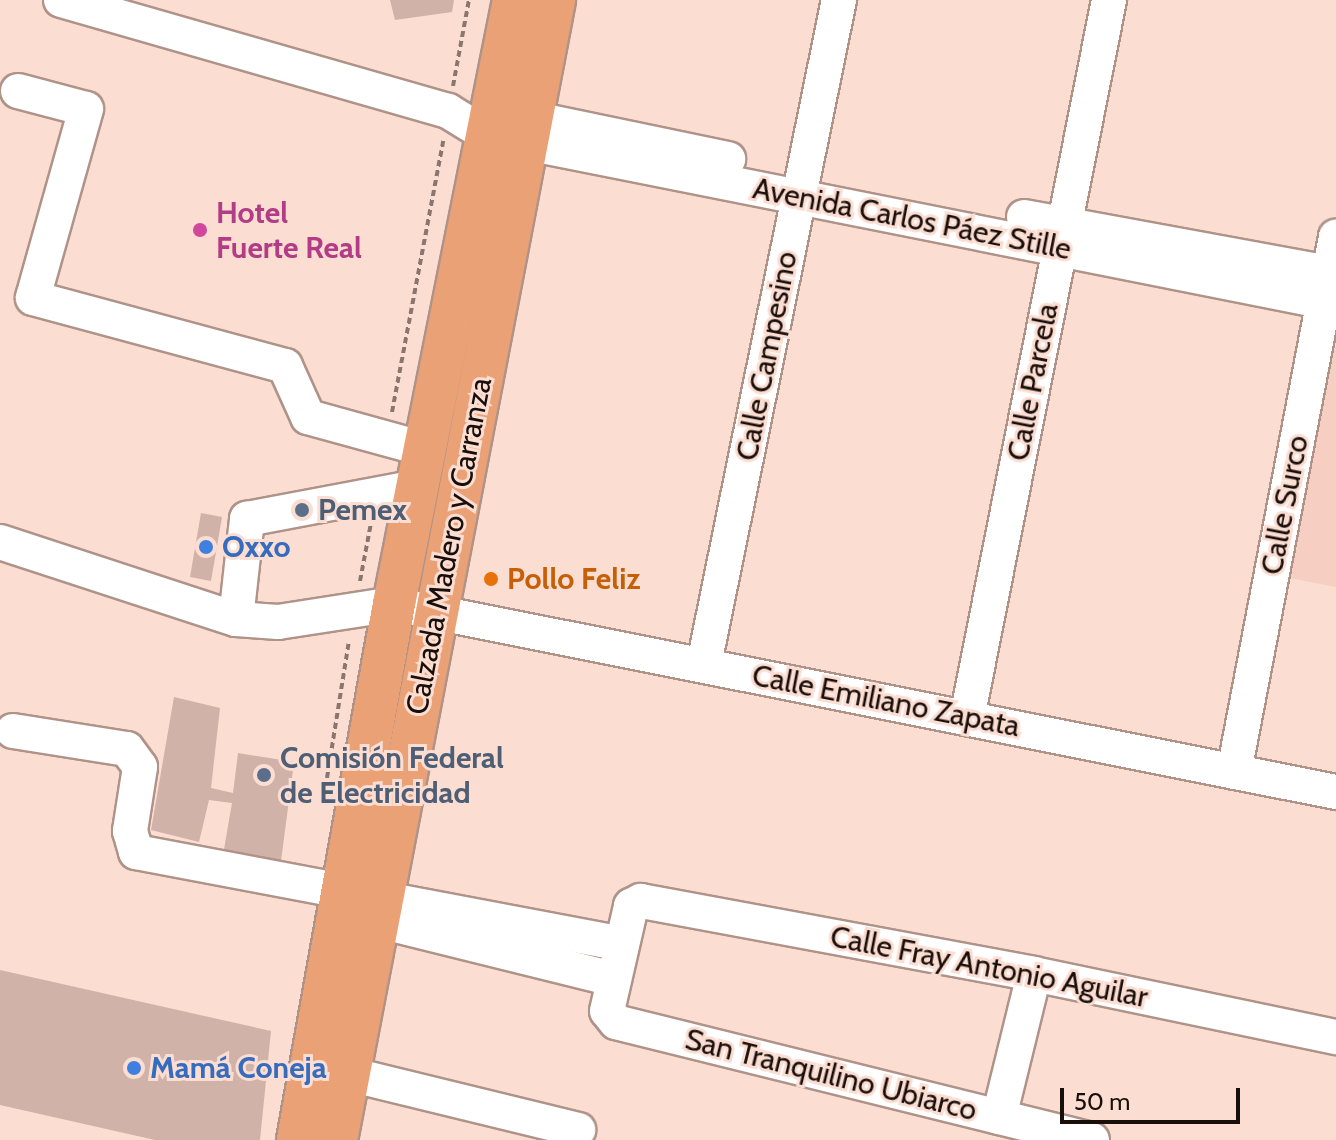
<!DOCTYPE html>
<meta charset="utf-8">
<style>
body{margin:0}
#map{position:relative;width:1336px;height:1140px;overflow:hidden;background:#fbddd2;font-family:Cabin,sans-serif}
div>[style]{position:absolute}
.built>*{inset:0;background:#f6cfc2}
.building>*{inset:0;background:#d0b2a8}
.path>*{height:4px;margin-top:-2px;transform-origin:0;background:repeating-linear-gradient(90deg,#8a766e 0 6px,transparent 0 10px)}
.roads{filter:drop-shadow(2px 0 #af9389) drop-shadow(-2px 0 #af9389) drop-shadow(0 2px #af9389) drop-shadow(0 -2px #af9389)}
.minor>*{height:34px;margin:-17px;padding:0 17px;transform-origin:17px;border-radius:17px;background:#fff}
.major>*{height:42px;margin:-21px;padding:0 21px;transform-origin:21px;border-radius:21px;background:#eba176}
.dots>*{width:22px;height:22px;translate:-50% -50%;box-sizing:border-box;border:4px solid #fbddd2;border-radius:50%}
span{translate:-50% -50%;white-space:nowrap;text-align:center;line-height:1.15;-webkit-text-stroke:6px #fbddd2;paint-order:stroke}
.hotel-label{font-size:30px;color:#b23c85;font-weight:700}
.left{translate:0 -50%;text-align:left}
.street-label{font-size:30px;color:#180e0a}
.service-label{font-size:30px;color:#4e5e75;font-weight:700}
.shop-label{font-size:30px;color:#366cbe;font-weight:700}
.food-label{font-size:30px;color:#c56008;font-weight:700}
.scale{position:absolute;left:1060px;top:1088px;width:180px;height:36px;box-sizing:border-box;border:4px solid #180e0a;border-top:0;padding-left:10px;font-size:24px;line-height:28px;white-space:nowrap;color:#180e0a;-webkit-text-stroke:6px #fbddd2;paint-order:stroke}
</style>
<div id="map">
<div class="built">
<i style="clip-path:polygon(1330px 346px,1336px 348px,1336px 587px,1284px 577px)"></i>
</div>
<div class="building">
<i style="clip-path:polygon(390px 0,454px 0,452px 12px,395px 20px)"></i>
<i style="clip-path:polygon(201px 513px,222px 517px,211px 581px,190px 577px)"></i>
<i style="clip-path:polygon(174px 697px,220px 708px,211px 788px,233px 793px,238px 753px,294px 762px,281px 861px,223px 855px,232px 803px,209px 800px,199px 842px,151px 830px)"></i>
<i style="clip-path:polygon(0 970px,271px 1031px,260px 1140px,155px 1140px,0 1105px)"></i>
</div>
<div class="path">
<i style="left:453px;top:86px;width:87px;rotate:-79.5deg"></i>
<i style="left:392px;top:412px;width:276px;rotate:-79.3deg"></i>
<i style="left:360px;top:581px;width:59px;rotate:-79.3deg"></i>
<i style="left:327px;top:778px;width:139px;rotate:-80.9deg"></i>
</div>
<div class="roads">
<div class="minor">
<i style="left:61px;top:0;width:403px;rotate:16deg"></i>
<i style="left:448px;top:111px;width:46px;rotate:31.6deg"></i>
<i style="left:487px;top:135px;width:866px;rotate:11.26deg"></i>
<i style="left:18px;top:91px;width:70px;rotate:14.8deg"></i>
<i style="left:86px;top:109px;width:196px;rotate:105.7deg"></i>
<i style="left:33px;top:298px;width:261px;rotate:15.1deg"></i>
<i style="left:285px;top:366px;width:56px;rotate:65.7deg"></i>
<i style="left:308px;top:417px;width:120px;rotate:15.4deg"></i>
<i style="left:506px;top:113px;width:227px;rotate:11.7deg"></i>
<i style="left:1024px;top:217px;width:317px;rotate:10.4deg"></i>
<i style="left:0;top:542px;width:248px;rotate:18.1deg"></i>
<i style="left:236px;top:619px;width:42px;rotate:4.1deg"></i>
<i style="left:278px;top:622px;width:117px;rotate:-8.8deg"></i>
<i style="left:394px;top:604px;width:961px;rotate:11.29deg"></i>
<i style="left:236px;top:619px;width:101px;rotate:-83.7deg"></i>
<i style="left:247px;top:519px;width:173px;rotate:-10.7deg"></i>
<i style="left:704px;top:664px;width:678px;rotate:-78.51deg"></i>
<i style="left:967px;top:718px;width:732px;rotate:-78.81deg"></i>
<i style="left:13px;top:731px;width:115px;rotate:9deg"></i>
<i style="left:127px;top:749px;width:22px;rotate:54deg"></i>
<i style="left:140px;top:767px;width:65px;rotate:98.9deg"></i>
<i style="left:130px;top:831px;width:22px;rotate:74deg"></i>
<i style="left:136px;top:852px;width:494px;rotate:10.7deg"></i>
<i style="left:1234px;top:772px;width:545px;rotate:-79.21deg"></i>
<i style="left:355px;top:915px;width:266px;rotate:13.9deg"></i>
<i style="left:349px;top:1074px;width:236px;rotate:13.7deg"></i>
<i style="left:999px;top:1117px;width:147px;rotate:-76.2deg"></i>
<i style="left:1092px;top:1140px;width:490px;rotate:-166.1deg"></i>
<i style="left:616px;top:1022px;width:14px;rotate:-129deg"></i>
<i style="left:607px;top:1011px;width:108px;rotate:-77.1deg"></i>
<i style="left:631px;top:906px;width:11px;rotate:-27deg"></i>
<i style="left:641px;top:901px;width:400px;rotate:10.5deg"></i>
<i style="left:1034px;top:974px;width:309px;rotate:11.8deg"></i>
</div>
<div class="major">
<i style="left:298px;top:1140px;width:545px;rotate:-79.85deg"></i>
<i style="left:394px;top:604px;width:616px;rotate:-78.76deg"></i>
<i style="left:336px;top:1140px;width:1161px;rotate:-79.17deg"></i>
</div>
</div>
<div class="dots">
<i style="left:200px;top:230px;background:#d1479c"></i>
<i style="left:302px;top:510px;background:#5c6f8a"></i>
<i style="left:206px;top:547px;background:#3f7fe0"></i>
<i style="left:491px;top:579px;background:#e8710a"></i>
<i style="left:264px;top:775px;background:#5c6f8a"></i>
<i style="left:134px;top:1068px;background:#3f7fe0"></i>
</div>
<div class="hotel-label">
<span class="left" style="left:216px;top:230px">Hotel<br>Fuerte Real</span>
</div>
<div class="street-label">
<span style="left:912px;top:219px;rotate:11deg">Avenida Carlos Páez Stille</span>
<span style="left:767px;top:356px;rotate:-79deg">Calle Campesino</span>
<span style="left:1033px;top:382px;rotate:-79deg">Calle Parcela</span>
<span style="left:1285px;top:505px;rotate:-79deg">Calle Surco</span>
<span style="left:449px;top:546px;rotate:-79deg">Calzada Madero y Carranza</span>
<span style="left:886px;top:701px;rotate:11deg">Calle Emiliano Zapata</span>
<span style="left:989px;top:967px;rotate:11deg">Calle Fray Antonio Aguilar</span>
<span style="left:831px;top:1075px;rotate:14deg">San Tranquilino Ubiarco</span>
</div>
<div class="service-label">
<span class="left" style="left:318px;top:510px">Pemex</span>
<span class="left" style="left:280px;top:775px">Comisión Federal<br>de Electricidad</span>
</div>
<div class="shop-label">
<span class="left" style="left:222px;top:547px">Oxxo</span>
<span class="left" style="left:150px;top:1068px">Mamá Coneja</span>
</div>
<div class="food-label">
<span class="left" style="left:507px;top:579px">Pollo Feliz</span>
</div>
<div class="scale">50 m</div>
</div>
